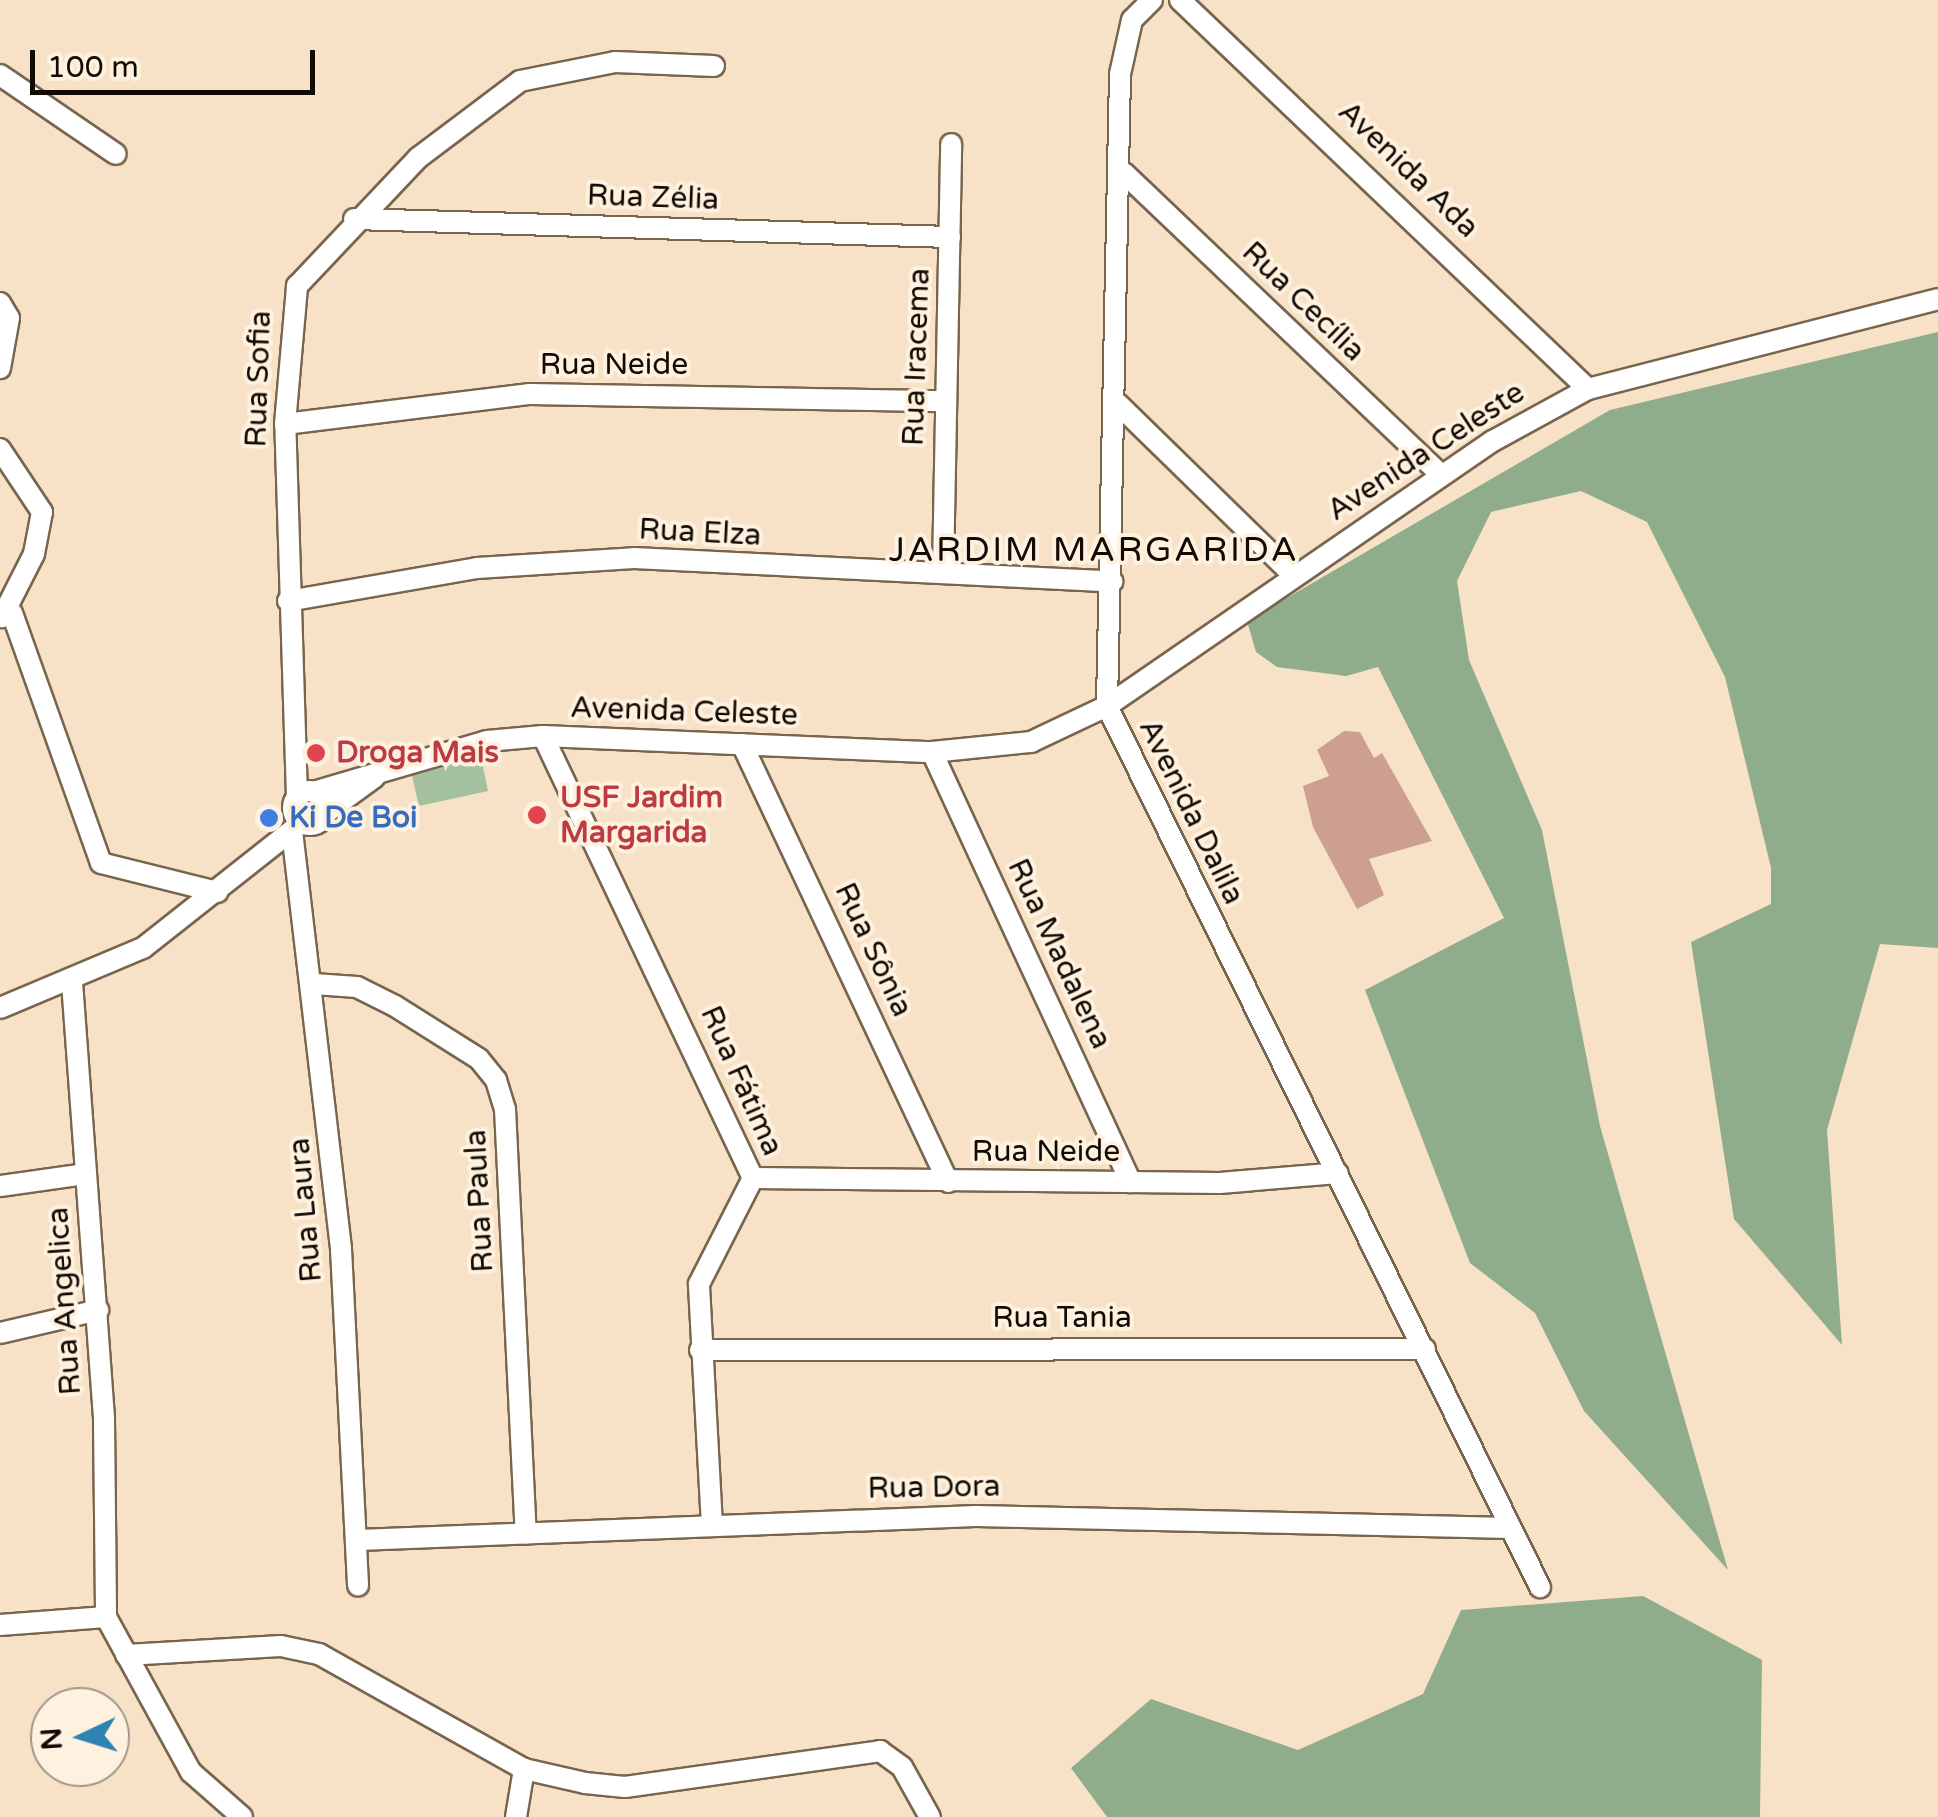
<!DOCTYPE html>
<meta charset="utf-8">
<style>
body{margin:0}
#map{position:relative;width:1938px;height:1817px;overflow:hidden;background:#f8e2c7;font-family:"Varela Round",sans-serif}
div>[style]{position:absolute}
.green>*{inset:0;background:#a3c09f}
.forest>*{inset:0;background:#8fad8b}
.building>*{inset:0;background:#cd9f90}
.roads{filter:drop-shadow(2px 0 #78654d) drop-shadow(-2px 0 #78654d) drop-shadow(0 2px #78654d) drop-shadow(0 -2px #78654d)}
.minor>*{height:20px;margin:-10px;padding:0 10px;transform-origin:10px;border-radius:10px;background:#fff}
.minor>.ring{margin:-10px;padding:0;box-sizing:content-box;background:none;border:20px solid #fff;border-radius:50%}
.dots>*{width:28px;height:28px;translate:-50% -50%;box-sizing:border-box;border:5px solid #fef1e0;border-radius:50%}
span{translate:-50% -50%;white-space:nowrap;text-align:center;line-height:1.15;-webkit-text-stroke:8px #fef1e0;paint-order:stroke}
.street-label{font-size:30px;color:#120b03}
.health-label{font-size:30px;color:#be3a42;font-weight:700}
.left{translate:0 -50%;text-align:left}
.shop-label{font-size:30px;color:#366cbe;font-weight:700}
.quarter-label{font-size:35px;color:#120b03;letter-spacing:2.5px}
.north{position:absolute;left:30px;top:1687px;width:100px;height:100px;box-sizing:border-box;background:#fef1e0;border:2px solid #a09588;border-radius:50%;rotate:266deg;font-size:28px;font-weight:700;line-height:40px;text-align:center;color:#120b03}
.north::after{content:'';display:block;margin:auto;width:35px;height:45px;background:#2d84b3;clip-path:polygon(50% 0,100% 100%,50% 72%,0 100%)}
.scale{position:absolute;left:30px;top:50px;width:285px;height:45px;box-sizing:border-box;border:5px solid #120b03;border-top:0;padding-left:12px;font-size:30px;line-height:35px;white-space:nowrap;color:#120b03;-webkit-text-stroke:8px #fef1e0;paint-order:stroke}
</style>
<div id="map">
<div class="green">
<i style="clip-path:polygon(481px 757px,488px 791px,419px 806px,411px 772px)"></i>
</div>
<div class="forest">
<i style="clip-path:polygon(1938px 332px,1938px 948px,1880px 944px,1827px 1130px,1842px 1345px,1734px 1219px,1691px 942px,1771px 904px,1771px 868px,1725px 677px,1647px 522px,1581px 491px,1491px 512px,1457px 581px,1469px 660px,1542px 830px,1600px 1126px,1728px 1570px,1584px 1411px,1535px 1313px,1470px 1263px,1365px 990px,1504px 918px,1378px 667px,1346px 676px,1277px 667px,1256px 652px,1247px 621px,1610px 410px)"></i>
<i style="clip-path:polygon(1643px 1596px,1762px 1660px,1760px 1817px,1107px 1817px,1071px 1768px,1151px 1699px,1298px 1750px,1423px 1694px,1461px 1610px)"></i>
</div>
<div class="building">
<i style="clip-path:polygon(1344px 731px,1360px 732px,1374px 758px,1382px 753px,1432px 841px,1369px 859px,1384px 895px,1357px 909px,1313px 827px,1303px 786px,1329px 776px,1317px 750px)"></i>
</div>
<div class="roads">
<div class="minor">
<i style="left:1152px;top:0;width:28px;rotate:135deg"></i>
<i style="left:1132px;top:20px;width:55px;rotate:102.5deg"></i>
<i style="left:1120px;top:74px;width:632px;rotate:91.18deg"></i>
<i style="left:1107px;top:706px;width:982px;rotate:63.83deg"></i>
<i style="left:1180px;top:0;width:564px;rotate:43.63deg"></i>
<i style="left:0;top:75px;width:140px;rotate:34.3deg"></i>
<i style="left:1124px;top:173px;width:438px;rotate:43.6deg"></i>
<i style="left:354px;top:219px;width:596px;rotate:1.73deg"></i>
<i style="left:0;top:303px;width:17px;rotate:59deg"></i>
<i style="left:9px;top:318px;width:51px;rotate:100.2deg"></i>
<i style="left:1118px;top:404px;width:245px;rotate:44.3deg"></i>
<i style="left:285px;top:424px;width:247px;rotate:-7deg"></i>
<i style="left:530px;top:394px;width:414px;rotate:1deg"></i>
<i style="left:0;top:449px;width:76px;rotate:56.3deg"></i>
<i style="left:42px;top:512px;width:43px;rotate:100.8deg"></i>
<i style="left:34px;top:554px;width:71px;rotate:116.9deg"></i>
<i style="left:943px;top:571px;width:427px;rotate:-88.9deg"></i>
<i style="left:288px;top:601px;width:192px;rotate:-9.9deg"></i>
<i style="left:477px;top:568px;width:157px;rotate:-3.6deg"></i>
<i style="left:634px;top:558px;width:479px;rotate:2.8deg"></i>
<i style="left:12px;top:613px;width:265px;rotate:70.4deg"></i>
<i style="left:101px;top:863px;width:120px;rotate:14deg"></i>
<i style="left:543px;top:736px;width:489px;rotate:64.6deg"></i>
<i style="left:742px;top:744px;width:484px;rotate:64.8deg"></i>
<i style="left:932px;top:752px;width:474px;rotate:65.2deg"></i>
<i class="ring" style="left:293px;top:791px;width:14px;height:14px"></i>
<i style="left:313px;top:792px;width:181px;rotate:-16.3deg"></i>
<i style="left:487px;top:741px;width:56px;rotate:-5.1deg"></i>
<i style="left:543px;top:736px;width:389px;rotate:2.4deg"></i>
<i style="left:932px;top:752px;width:100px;rotate:-5.8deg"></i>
<i style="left:1031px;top:742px;width:84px;rotate:-25.3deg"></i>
<i style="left:1107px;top:706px;width:468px;rotate:-34.5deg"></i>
<i style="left:1493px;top:441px;width:108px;rotate:-28.7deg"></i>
<i style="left:1588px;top:389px;width:361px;rotate:-14.4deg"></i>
<i style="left:297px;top:797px;width:373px;rotate:-91.8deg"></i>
<i style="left:285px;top:424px;width:139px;rotate:-85deg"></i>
<i style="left:297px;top:286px;width:176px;rotate:-46.6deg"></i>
<i style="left:418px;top:158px;width:128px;rotate:-37deg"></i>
<i style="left:520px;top:81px;width:97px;rotate:-11.3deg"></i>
<i style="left:615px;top:62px;width:99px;rotate:2.3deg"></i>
<i style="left:327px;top:812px;width:59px;rotate:-36.1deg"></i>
<i style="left:292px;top:831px;width:421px;rotate:83.3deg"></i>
<i style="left:341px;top:1249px;width:337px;rotate:87.1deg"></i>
<i style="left:72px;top:982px;width:439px;rotate:85.8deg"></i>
<i style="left:104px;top:1420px;width:197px;rotate:89.4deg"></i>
<i style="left:106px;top:1617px;width:177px;rotate:61.3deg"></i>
<i style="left:191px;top:1772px;width:68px;rotate:41.4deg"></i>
<i style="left:314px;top:984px;width:43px;rotate:4deg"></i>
<i style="left:357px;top:987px;width:42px;rotate:26.6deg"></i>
<i style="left:395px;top:1006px;width:99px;rotate:32.2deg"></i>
<i style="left:479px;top:1059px;width:27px;rotate:51deg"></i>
<i style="left:496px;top:1080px;width:30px;rotate:73deg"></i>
<i style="left:505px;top:1109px;width:425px;rotate:87.2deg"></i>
<i style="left:0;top:1008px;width:155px;rotate:-22.8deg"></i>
<i style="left:143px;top:948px;width:200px;rotate:-38.3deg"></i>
<i style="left:753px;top:1178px;width:467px;rotate:0.6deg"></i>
<i style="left:1220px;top:1183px;width:118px;rotate:-4.8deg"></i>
<i style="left:0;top:1186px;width:86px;rotate:-8deg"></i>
<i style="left:0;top:1333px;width:101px;rotate:-13.2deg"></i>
<i style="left:700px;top:1350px;width:725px;rotate:-0.08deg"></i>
<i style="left:712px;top:1526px;width:242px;rotate:-93.1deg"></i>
<i style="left:699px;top:1284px;width:119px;rotate:-63deg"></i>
<i style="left:358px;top:1540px;width:618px;rotate:-2.22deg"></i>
<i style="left:976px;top:1516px;width:534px;rotate:1.29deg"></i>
<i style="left:0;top:1625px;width:106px;rotate:-4.3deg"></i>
<i style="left:126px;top:1655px;width:155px;rotate:-3.3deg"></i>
<i style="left:281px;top:1646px;width:39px;rotate:12deg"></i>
<i style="left:319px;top:1654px;width:235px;rotate:29.3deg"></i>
<i style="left:524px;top:1769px;width:63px;rotate:12.9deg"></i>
<i style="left:585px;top:1783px;width:40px;rotate:5.7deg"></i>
<i style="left:625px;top:1787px;width:258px;rotate:-8deg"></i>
<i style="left:880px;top:1751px;width:27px;rotate:36deg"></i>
<i style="left:902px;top:1767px;width:57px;rotate:60.8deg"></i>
<i style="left:516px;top:1817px;width:49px;rotate:-80.5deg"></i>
</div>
</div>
<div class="dots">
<i style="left:316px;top:753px;background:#e0444e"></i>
<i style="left:537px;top:815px;background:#e0444e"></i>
<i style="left:269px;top:818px;background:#3f7fe0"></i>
</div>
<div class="street-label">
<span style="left:1408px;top:170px;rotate:44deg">Avenida Ada</span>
<span style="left:653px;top:198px;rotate:2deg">Rua Zélia</span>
<span style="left:1303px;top:302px;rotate:44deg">Rua Cecília</span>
<span style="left:917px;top:357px;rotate:-88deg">Rua Iracema</span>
<span style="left:614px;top:365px">Rua Neide</span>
<span style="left:259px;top:379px;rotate:-88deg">Rua Sofia</span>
<span style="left:1426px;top:452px;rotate:-33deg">Avenida Celeste</span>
<span style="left:700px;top:533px;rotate:3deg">Rua Elza</span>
<span style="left:684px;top:712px;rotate:2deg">Avenida Celeste</span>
<span style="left:1191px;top:812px;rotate:64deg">Avenida Dalila</span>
<span style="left:873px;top:950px;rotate:65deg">Rua Sônia</span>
<span style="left:1059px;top:954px;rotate:65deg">Rua Madalena</span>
<span style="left:741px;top:1081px;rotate:66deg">Rua Fátima</span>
<span style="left:1046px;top:1152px">Rua Neide</span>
<span style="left:480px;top:1201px;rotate:-93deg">Rua Paula</span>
<span style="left:306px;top:1210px;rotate:-95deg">Rua Laura</span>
<span style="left:65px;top:1301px;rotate:-94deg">Rua Angelica</span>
<span style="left:1062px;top:1318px">Rua Tania</span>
<span style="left:934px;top:1488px;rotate:-1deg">Rua Dora</span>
</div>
<div class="health-label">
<span class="left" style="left:336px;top:753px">Droga Mais</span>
<span class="left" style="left:560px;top:815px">USF Jardim<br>Margarida</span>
</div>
<div class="shop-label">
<span class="left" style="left:289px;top:818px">Ki De Boi</span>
</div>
<div class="quarter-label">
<span style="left:1094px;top:550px">JARDIM MARGARIDA</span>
</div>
<div class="north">N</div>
<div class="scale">100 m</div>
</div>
